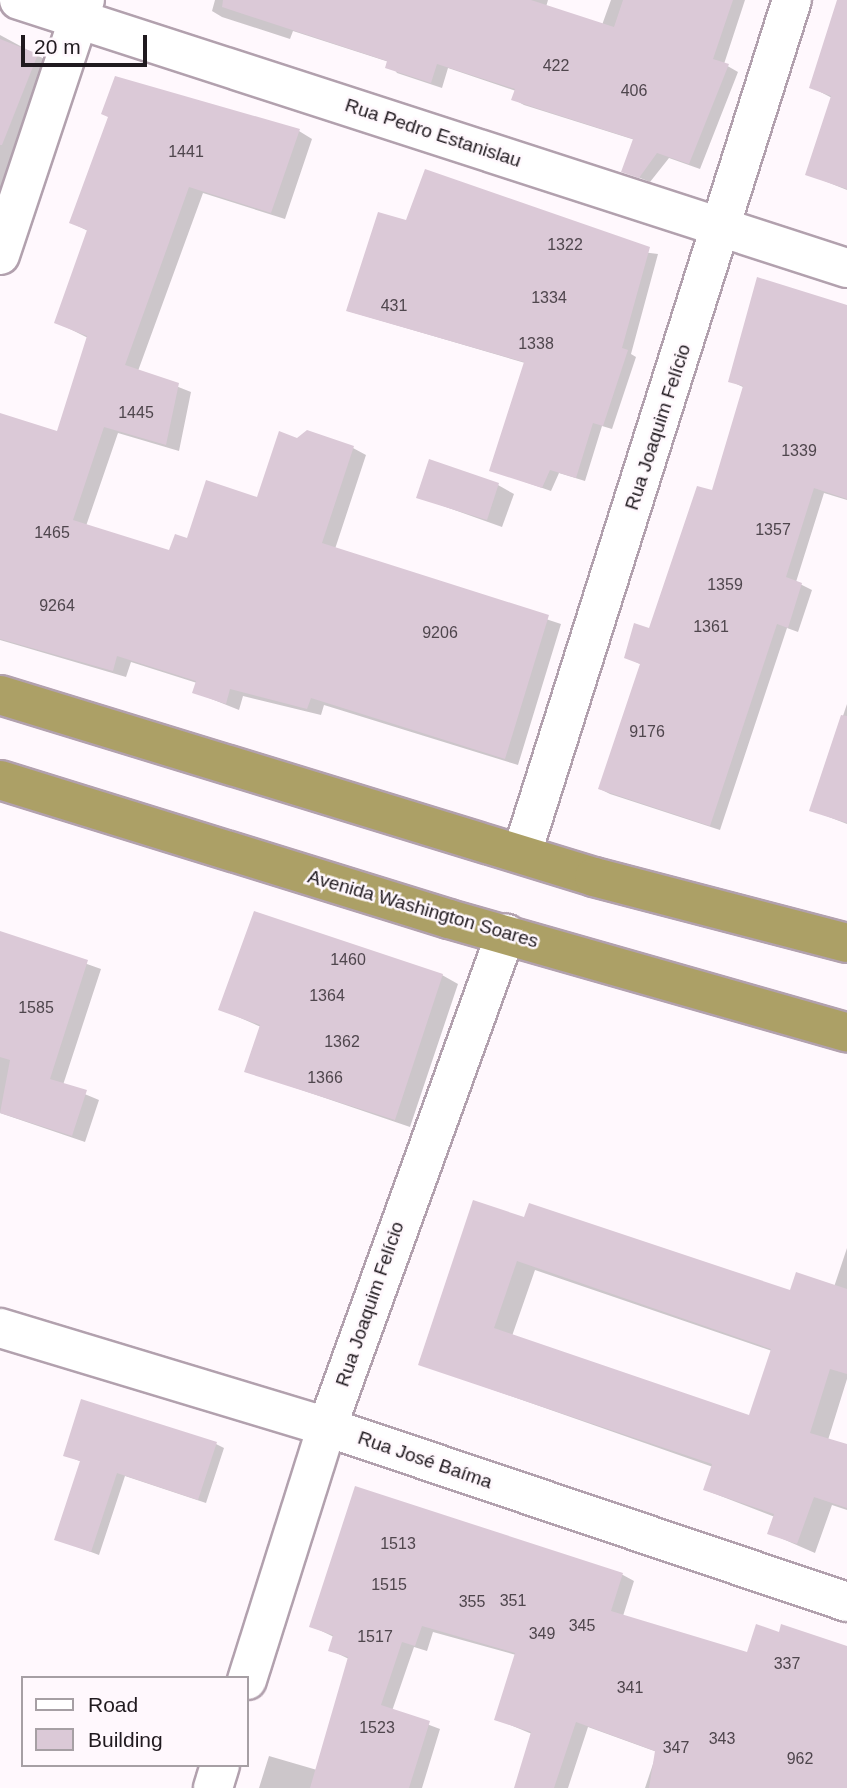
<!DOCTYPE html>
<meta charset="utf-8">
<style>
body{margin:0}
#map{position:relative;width:847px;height:1788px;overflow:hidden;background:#fff8fd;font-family:Helvetica,sans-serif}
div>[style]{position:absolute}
.shadow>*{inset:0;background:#0003}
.building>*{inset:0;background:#dbc9d7}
.roads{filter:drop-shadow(2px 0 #b2a1ae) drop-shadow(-2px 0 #b2a1ae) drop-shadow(0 2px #b2a1ae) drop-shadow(0 -2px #b2a1ae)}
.minor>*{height:38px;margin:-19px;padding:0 19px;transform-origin:19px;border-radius:19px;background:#fff}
.trunk>*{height:38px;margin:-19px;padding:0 19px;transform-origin:19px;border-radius:19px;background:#aca066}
span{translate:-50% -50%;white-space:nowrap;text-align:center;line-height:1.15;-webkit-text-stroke:5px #fff8fd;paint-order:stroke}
.number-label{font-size:16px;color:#4f464d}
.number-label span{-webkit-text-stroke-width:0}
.street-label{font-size:19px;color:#201a1f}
.legend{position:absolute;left:21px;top:1676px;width:228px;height:91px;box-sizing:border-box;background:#fff8fd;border:2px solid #a69fa4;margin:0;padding:9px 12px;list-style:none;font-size:21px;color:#201a1f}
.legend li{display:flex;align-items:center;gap:14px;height:35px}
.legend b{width:35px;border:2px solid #a69fa4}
.scale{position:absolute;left:21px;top:35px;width:126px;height:32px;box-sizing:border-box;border:4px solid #201a1f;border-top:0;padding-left:9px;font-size:21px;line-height:24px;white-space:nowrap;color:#201a1f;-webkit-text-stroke:5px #fff8fd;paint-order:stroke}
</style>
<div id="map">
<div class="shadow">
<i style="clip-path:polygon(215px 0,548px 0,546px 7px,602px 25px,611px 0,745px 0,724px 64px,738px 72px,700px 169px,669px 158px,650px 182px,623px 171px,635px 140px,524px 105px,513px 99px,516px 91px,448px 68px,442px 88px,397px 73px,389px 62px,293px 31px,290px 39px,222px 17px,212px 11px)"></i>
<i style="clip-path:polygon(839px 0,847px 0,847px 190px,807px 174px,832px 98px,811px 87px)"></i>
<i style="clip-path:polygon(0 35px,48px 61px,0 211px)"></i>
<i style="clip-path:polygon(299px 131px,312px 139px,285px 219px,203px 193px,138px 371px,191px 392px,179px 451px,118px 433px,86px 526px,171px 553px,259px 499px,298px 440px,353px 448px,366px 455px,335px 549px,561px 624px,518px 765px,324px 705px,321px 715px,243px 696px,239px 710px,194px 692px,197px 683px,131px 662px,126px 677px,0 640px,0 415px,58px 434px,88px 338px,56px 322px,88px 231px,72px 223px)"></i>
<i style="clip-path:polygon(407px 222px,658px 254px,631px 354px,636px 357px,612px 429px,602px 426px,585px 481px,559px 473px,551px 491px,491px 470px,525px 363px,348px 311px)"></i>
<i style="clip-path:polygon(847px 307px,847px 500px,824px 493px,796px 582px,812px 590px,798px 632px,787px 628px,720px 830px,610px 794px,600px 789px,642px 665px,626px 657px,650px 630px,713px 492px,745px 388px,730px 381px)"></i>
<i style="clip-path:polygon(498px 485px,514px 494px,502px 527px,418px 497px)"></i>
<i style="clip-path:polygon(847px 704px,847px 824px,811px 810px)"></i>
<i style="clip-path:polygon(0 933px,101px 969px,63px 1085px,99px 1100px,85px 1142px,0 1113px)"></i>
<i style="clip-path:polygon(442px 975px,458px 984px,410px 1127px,246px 1071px,261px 1027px,220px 1009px)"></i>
<i style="clip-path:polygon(evenodd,525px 1219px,791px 1293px,834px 1287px,847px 1248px,847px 1379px,828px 1440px,847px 1446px,847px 1510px,832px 1505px,815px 1553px,769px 1533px,775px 1517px,705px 1490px,713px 1467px,420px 1364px,525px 1219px,535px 1270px,772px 1351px,750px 1417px,512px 1336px,535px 1270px)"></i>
<i style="clip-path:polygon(216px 1444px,224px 1448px,206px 1503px,125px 1476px,99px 1555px,56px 1539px,82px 1462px,65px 1455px)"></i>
<i style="clip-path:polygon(356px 1488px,623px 1575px,634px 1581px,623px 1616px,748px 1654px,780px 1634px,847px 1648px,847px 1788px,645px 1788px,657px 1752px,588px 1727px,568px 1788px,516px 1788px,532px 1734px,496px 1719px,516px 1655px,433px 1632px,427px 1651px,414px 1647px,392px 1711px,440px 1729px,422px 1788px,259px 1788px,269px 1756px,317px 1770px,349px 1659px,330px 1650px,334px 1637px,311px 1626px)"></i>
</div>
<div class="building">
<i style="clip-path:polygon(223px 0,531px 0,614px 27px,623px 0,733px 0,713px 59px,729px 64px,689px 164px,657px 153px,639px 178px,621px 172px,633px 139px,511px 100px,515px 89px,437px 64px,431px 83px,385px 68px,387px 61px,222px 7px)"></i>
<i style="clip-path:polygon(837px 0,847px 0,847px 189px,805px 175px,831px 96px,809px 88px)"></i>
<i style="clip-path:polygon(0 39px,38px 54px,2px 145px,0 145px)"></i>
<i style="clip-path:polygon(115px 76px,300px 129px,271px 213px,189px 187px,125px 365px,179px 383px,166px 445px,104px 427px,73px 520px,169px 550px,175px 534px,187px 538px,206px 480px,257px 497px,279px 431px,297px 438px,307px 430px,354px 446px,322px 543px,549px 615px,505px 759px,311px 698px,307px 709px,230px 689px,226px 704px,192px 693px,196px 681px,117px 656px,113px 671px,0 639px,0 413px,57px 431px,87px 336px,54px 323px,87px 230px,69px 223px,108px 117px,101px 114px)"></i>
<i style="clip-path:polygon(425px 169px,650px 247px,622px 348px,628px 350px,603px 426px,593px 423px,576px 478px,550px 470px,542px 488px,489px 471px,524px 362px,346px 311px,378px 212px,406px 220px)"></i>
<i style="clip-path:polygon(757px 277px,847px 305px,847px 499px,814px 488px,786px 577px,802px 583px,788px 628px,777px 624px,710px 826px,598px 789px,640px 664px,624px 658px,634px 623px,649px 628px,697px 486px,712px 490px,743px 386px,728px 382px)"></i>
<i style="clip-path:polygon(429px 459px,499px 483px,487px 520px,416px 498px)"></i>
<i style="clip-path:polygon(841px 715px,847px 716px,847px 823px,809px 811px)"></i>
<i style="clip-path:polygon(254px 911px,443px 974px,395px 1120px,244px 1072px,260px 1025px,218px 1010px)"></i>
<i style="clip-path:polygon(0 931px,88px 960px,50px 1079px,87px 1090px,72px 1136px,0 1113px,10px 1060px,0 1057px)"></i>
<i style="clip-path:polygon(evenodd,473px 1200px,524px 1217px,529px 1203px,790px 1290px,796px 1272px,847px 1289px,847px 1374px,830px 1369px,810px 1433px,847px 1444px,847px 1508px,814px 1497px,797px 1544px,767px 1534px,774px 1514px,703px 1490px,712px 1464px,418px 1365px,473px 1200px,517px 1261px,771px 1349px,749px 1415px,494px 1328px,517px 1261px)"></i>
<i style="clip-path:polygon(81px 1399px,217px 1442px,198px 1500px,117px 1473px,91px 1552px,54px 1540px,80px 1461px,63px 1456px)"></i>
<i style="clip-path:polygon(355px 1486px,623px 1573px,611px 1611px,747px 1652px,756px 1624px,779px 1632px,781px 1624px,847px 1646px,847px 1788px,649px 1788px,655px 1751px,576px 1722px,554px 1788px,514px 1788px,531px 1732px,494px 1720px,515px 1653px,422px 1626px,415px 1646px,402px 1642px,381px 1705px,430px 1721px,409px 1788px,310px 1788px,348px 1657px,328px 1651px,333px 1635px,309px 1627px)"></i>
</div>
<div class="roads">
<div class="minor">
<i style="left:19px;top:0;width:870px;rotate:17.94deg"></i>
<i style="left:0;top:255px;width:269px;rotate:-71.6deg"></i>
<i style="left:522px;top:853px;width:895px;rotate:-72.44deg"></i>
<i style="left:0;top:1328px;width:342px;rotate:16.8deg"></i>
<i style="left:327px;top:1427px;width:549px;rotate:18.6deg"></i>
<i style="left:247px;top:1680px;width:265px;rotate:-72.5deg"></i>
<i style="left:327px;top:1427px;width:525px;rotate:-70.08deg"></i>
<i style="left:213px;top:1788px;width:24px;rotate:-73deg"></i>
</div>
<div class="trunk">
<i style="left:0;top:695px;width:621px;rotate:17.03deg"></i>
<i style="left:594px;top:877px;width:261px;rotate:14.6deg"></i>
<i style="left:0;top:780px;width:470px;rotate:17.2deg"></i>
<i style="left:449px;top:919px;width:414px;rotate:15.9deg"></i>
</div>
</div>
<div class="number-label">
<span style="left:556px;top:66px">422</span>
<span style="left:634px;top:91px">406</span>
<span style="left:186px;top:152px">1441</span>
<span style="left:565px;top:245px">1322</span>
<span style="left:549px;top:298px">1334</span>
<span style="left:394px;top:306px">431</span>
<span style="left:536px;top:344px">1338</span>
<span style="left:136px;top:413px">1445</span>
<span style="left:799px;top:451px">1339</span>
<span style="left:773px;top:530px">1357</span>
<span style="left:52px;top:533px">1465</span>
<span style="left:725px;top:585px">1359</span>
<span style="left:57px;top:606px">9264</span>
<span style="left:711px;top:627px">1361</span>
<span style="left:440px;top:633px">9206</span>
<span style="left:647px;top:732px">9176</span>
<span style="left:348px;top:960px">1460</span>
<span style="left:327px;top:996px">1364</span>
<span style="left:36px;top:1008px">1585</span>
<span style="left:342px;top:1042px">1362</span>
<span style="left:325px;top:1078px">1366</span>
<span style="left:398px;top:1544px">1513</span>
<span style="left:389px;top:1585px">1515</span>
<span style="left:513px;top:1601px">351</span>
<span style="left:472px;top:1602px">355</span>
<span style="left:582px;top:1626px">345</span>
<span style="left:542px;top:1634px">349</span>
<span style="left:375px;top:1637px">1517</span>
<span style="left:787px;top:1664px">337</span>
<span style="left:630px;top:1688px">341</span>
<span style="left:377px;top:1728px">1523</span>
<span style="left:722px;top:1739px">343</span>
<span style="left:676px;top:1748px">347</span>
<span style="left:800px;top:1759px">962</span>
</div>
<div class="street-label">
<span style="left:433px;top:133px;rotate:18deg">Rua Pedro Estanislau</span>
<span style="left:658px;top:427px;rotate:-72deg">Rua Joaquim Felício</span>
<span style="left:423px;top:909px;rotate:16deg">Avenida Washington Soares</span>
<span style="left:370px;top:1304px;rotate:-71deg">Rua Joaquim Felício</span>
<span style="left:425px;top:1460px;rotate:19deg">Rua José Baíma</span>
</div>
<ul class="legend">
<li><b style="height:9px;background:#fff"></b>Road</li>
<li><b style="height:19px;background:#dbc9d7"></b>Building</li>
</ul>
<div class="scale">20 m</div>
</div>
